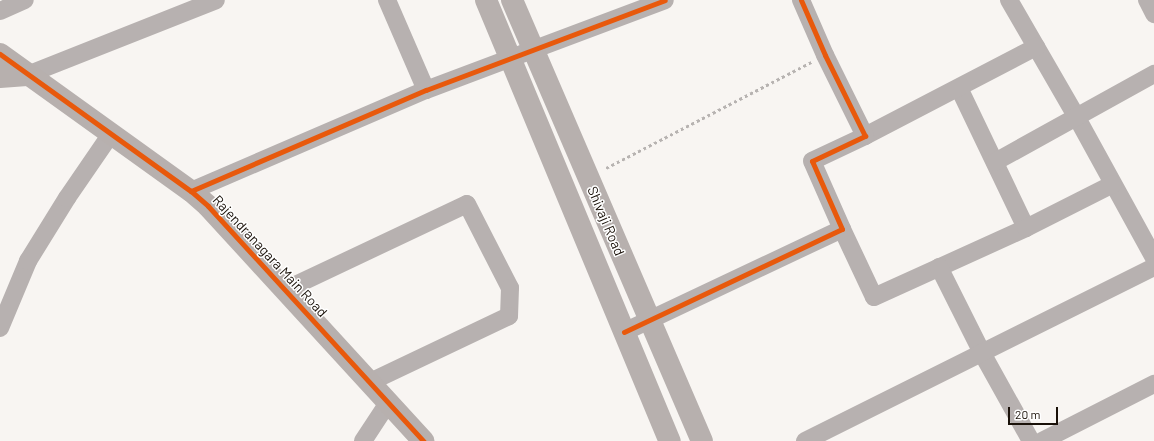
<!DOCTYPE html>
<style>
body{margin:0}
#map{position:relative;width:1154px;height:441px;overflow:hidden;background:#f8f5f2;font-family:Barlow,sans-serif}
div>[style]{position:absolute}
.path>*{height:2.5px;margin-top:-1.25px;transform-origin:0;background:repeating-linear-gradient(90deg,#b7b3b1 0 3px,transparent 0 6px)}
.street>*{height:18px;margin:-9px;padding:0 9px;transform-origin:9px;border-radius:9px;background:#b7b1b0}
.secondary>*{height:22px;margin:-11px;padding:0 11px;transform-origin:11px;border-radius:11px;background:#b7b0ae}
.cycleway>*{height:5px;margin:-2.5px;padding:0 2.5px;transform-origin:2.5px;border-radius:2.5px;background:#e8590c}
span{translate:-50% -50%;white-space:nowrap;text-align:center;line-height:1.15;-webkit-text-stroke:3px #fff;paint-order:stroke}
.street-label{font-size:14px;color:#1a1109}
.scale{position:absolute;left:1008px;top:407px;width:50px;height:18px;box-sizing:border-box;border:2px solid #1a1109;border-top:0;padding-left:5px;font-size:12px;line-height:14px;white-space:nowrap;color:#1a1109;-webkit-text-stroke:3px #fff;paint-order:stroke}
</style>
<div id="map">
<div class="path">
<i style="left:606px;top:168px;width:231px;rotate:-27.3deg"></i>
</div>
<div class="street">
<i style="left:387px;top:0;width:98px;rotate:66.6deg"></i>
<i style="left:1009px;top:0;width:134px;rotate:60deg"></i>
<i style="left:1076px;top:116px;width:162px;rotate:61.2deg"></i>
<i style="left:1147px;top:0;width:16px;rotate:63deg"></i>
<i style="left:0;top:11px;width:27px;rotate:-24deg"></i>
<i style="left:27px;top:75px;width:203px;rotate:-21.6deg"></i>
<i style="left:959px;top:88px;width:155px;rotate:64.4deg"></i>
<i style="left:865px;top:136px;width:193px;rotate:-27.5deg"></i>
<i style="left:995px;top:162px;width:182px;rotate:-29deg"></i>
<i style="left:191px;top:191px;width:256px;rotate:-23.3deg"></i>
<i style="left:426px;top:90px;width:255px;rotate:-20.6deg"></i>
<i style="left:842px;top:229px;width:75px;rotate:64.8deg"></i>
<i style="left:874px;top:297px;width:167px;rotate:-24.4deg"></i>
<i style="left:1026px;top:228px;width:97px;rotate:-26.8deg"></i>
<i style="left:939px;top:267px;width:96px;rotate:63.4deg"></i>
<i style="left:982px;top:353px;width:101px;rotate:60.9deg"></i>
<i style="left:285px;top:290px;width:201px;rotate:-25.3deg"></i>
<i style="left:467px;top:204px;width:94px;rotate:62.9deg"></i>
<i style="left:510px;top:288px;width:28px;rotate:92deg"></i>
<i style="left:509px;top:316px;width:154px;rotate:154.6deg"></i>
<i style="left:0;top:328px;width:73px;rotate:-67.3deg"></i>
<i style="left:28px;top:261px;width:74px;rotate:-58.2deg"></i>
<i style="left:67px;top:198px;width:78px;rotate:-55.5deg"></i>
<i style="left:624px;top:332px;width:241px;rotate:-25.3deg"></i>
<i style="left:842px;top:229px;width:74px;rotate:-113.8deg"></i>
<i style="left:812px;top:161px;width:59px;rotate:-25.3deg"></i>
<i style="left:865px;top:136px;width:90px;rotate:-116.3deg"></i>
<i style="left:825px;top:55px;width:60px;rotate:-113.6deg"></i>
<i style="left:363px;top:441px;width:45px;rotate:-56.7deg"></i>
<i style="left:805px;top:441px;width:390px;rotate:-26.5deg"></i>
<i style="left:1042px;top:441px;width:126px;rotate:-27deg"></i>
</div>
<div class="secondary">
<i style="left:486px;top:0;width:478px;rotate:67.4deg"></i>
<i style="left:512px;top:0;width:480px;rotate:66.7deg"></i>
<i style="left:0;top:54px;width:235px;rotate:35.7deg"></i>
<i style="left:191px;top:191px;width:23px;rotate:41deg"></i>
<i style="left:208px;top:206px;width:319px;rotate:47.5deg"></i>
<i style="left:0;top:77px;width:27px;rotate:-4deg"></i>
</div>
<div class="cycleway">
<i style="left:0;top:54px;width:235px;rotate:35.7deg"></i>
<i style="left:191px;top:191px;width:23px;rotate:41deg"></i>
<i style="left:208px;top:206px;width:319px;rotate:47.5deg"></i>
<i style="left:191px;top:191px;width:256px;rotate:-23.3deg"></i>
<i style="left:426px;top:90px;width:255px;rotate:-20.6deg"></i>
<i style="left:624px;top:332px;width:241px;rotate:-25.3deg"></i>
<i style="left:842px;top:229px;width:74px;rotate:-113.8deg"></i>
<i style="left:812px;top:161px;width:59px;rotate:-25.3deg"></i>
<i style="left:865px;top:136px;width:90px;rotate:-116.3deg"></i>
<i style="left:825px;top:55px;width:60px;rotate:-113.6deg"></i>
</div>
<div class="street-label">
<span style="left:606px;top:221px;rotate:67deg">Shivaji Road</span>
<span style="left:270px;top:256px;rotate:47deg">Rajendranagara Main Road</span>
</div>
<div class="scale">20 m</div>
</div>
